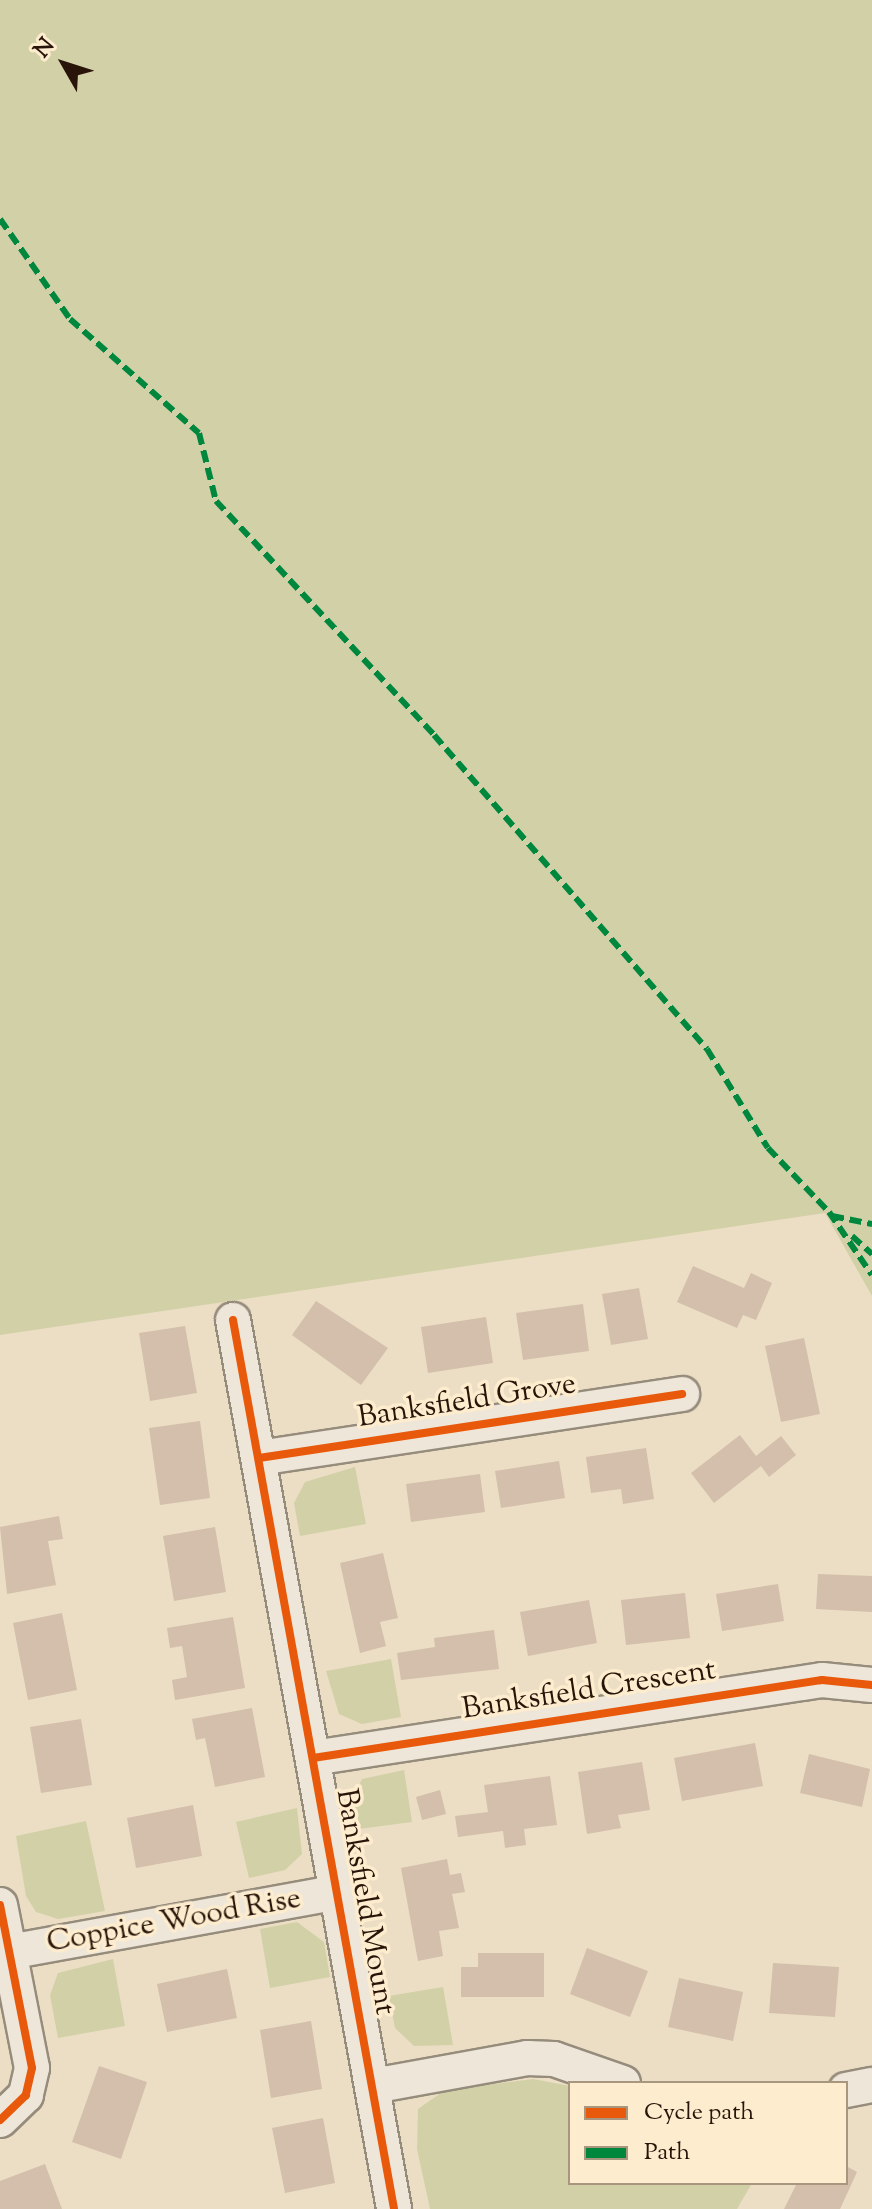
<!DOCTYPE html>
<style>
body{margin:0}
#map{position:relative;width:872px;height:2209px;overflow:hidden;background:#ecdec4;font-family:"Sorts Mill Goudy",serif}
div>[style]{position:absolute}
.green>*{inset:0;background:#d2d0a7}
.building>*{inset:0;background:#d3bfab}
.roads{filter:drop-shadow(2px 0 #968c7c) drop-shadow(-2px 0 #968c7c) drop-shadow(0 2px #968c7c) drop-shadow(0 -2px #968c7c)}
.minor>*{height:34px;margin:-17px;padding:0 17px;transform-origin:17px;border-radius:17px;background:#eee6d9}
.quiet>*{height:6px;margin-top:-3px;transform-origin:0;background:repeating-linear-gradient(90deg,#00873e 0 12px,transparent 0 18px)}
.cycleway>*{height:8px;margin:-4px;padding:0 4px;transform-origin:4px;border-radius:4px;background:#e8590c}
span{translate:-50% -50%;white-space:nowrap;text-align:center;line-height:1.15;-webkit-text-stroke:7px #fdecce;paint-order:stroke}
.street-label{font-size:30px;color:#281408}
.legend{position:absolute;left:568px;top:2081px;width:280px;height:104px;box-sizing:border-box;background:#fdecce;border:2px solid #a8967f;margin:0;padding:10px 14px;list-style:none;font-size:24px;color:#281408}
.legend li{display:flex;align-items:center;gap:16px;height:40px}
.legend b{width:40px;border:2px solid #a8967f}
.north{position:absolute;left:24px;top:24px;width:80px;height:80px;-webkit-text-stroke:6px #fdecce;paint-order:stroke;rotate:309deg;font-size:22px;font-weight:700;line-height:32px;text-align:center;color:#281408}
.north::after{content:'';display:block;margin:auto;width:28px;height:36px;background:#281408;clip-path:polygon(50% 0,100% 100%,50% 72%,0 100%)}
</style>
<div id="map">
<div class="green">
<i style="clip-path:polygon(0 0,872px 0,872px 1296px,825px 1213px,0 1335px)"></i>
<i style="clip-path:polygon(355px 1467px,366px 1524px,300px 1536px,294px 1503px,305px 1482px)"></i>
<i style="clip-path:polygon(391px 1659px,401px 1717px,362px 1724px,339px 1714px,326px 1671px)"></i>
<i style="clip-path:polygon(404px 1770px,412px 1822px,359px 1829px,353px 1798px,362px 1779px)"></i>
<i style="clip-path:polygon(297px 1808px,302px 1854px,285px 1870px,249px 1878px,236px 1822px)"></i>
<i style="clip-path:polygon(86px 1821px,105px 1911px,58px 1919px,36px 1912px,26px 1896px,16px 1836px)"></i>
<i style="clip-path:polygon(297px 1922px,324px 1942px,330px 1977px,270px 1988px,260px 1929px)"></i>
<i style="clip-path:polygon(113px 1959px,125px 2026px,58px 2038px,50px 1995px,58px 1973px)"></i>
<i style="clip-path:polygon(443px 1987px,453px 2045px,414px 2046px,395px 2028px,389px 1996px)"></i>
<i style="clip-path:polygon(533px 2079px,570px 2086px,570px 2183px,752px 2183px,737px 2209px,430px 2209px,417px 2149px,418px 2109px,445px 2090px)"></i>
</div>
<div class="building">
<i style="clip-path:polygon(693px 1266px,744px 1288px,751px 1273px,772px 1283px,756px 1320px,743px 1315px,737px 1328px,677px 1302px)"></i>
<i style="clip-path:polygon(639px 1288px,648px 1339px,611px 1345px,602px 1294px)"></i>
<i style="clip-path:polygon(316px 1301px,388px 1348px,361px 1385px,292px 1335px)"></i>
<i style="clip-path:polygon(583px 1304px,589px 1351px,523px 1360px,516px 1313px)"></i>
<i style="clip-path:polygon(486px 1317px,493px 1363px,428px 1373px,421px 1327px)"></i>
<i style="clip-path:polygon(185px 1326px,197px 1393px,150px 1401px,139px 1333px)"></i>
<i style="clip-path:polygon(804px 1338px,820px 1414px,781px 1422px,765px 1346px)"></i>
<i style="clip-path:polygon(200px 1421px,210px 1498px,160px 1505px,149px 1428px)"></i>
<i style="clip-path:polygon(740px 1435px,756px 1456px,781px 1436px,796px 1455px,769px 1477px,761px 1466px,714px 1503px,691px 1473px)"></i>
<i style="clip-path:polygon(646px 1448px,654px 1499px,623px 1504px,621px 1489px,591px 1493px,586px 1457px)"></i>
<i style="clip-path:polygon(559px 1461px,565px 1498px,501px 1508px,495px 1471px)"></i>
<i style="clip-path:polygon(480px 1474px,485px 1512px,411px 1522px,406px 1484px)"></i>
<i style="clip-path:polygon(59px 1516px,63px 1539px,48px 1541px,56px 1585px,7px 1594px,0 1527px)"></i>
<i style="clip-path:polygon(215px 1527px,226px 1592px,174px 1601px,163px 1536px)"></i>
<i style="clip-path:polygon(383px 1553px,398px 1618px,380px 1622px,386px 1646px,360px 1653px,340px 1563px)"></i>
<i style="clip-path:polygon(818px 1574px,872px 1576px,872px 1612px,816px 1609px)"></i>
<i style="clip-path:polygon(778px 1584px,784px 1621px,722px 1631px,716px 1594px)"></i>
<i style="clip-path:polygon(685px 1593px,690px 1638px,626px 1645px,621px 1600px)"></i>
<i style="clip-path:polygon(589px 1600px,597px 1643px,528px 1656px,520px 1612px)"></i>
<i style="clip-path:polygon(62px 1613px,77px 1690px,28px 1700px,13px 1623px)"></i>
<i style="clip-path:polygon(233px 1617px,245px 1688px,175px 1700px,172px 1680px,187px 1677px,182px 1646px,170px 1648px,167px 1628px)"></i>
<i style="clip-path:polygon(494px 1630px,499px 1669px,401px 1680px,397px 1653px,435px 1647px,434px 1638px)"></i>
<i style="clip-path:polygon(252px 1708px,265px 1777px,215px 1787px,205px 1738px,196px 1740px,192px 1719px)"></i>
<i style="clip-path:polygon(81px 1719px,92px 1785px,41px 1793px,30px 1727px)"></i>
<i style="clip-path:polygon(755px 1743px,763px 1786px,682px 1801px,674px 1758px)"></i>
<i style="clip-path:polygon(809px 1754px,870px 1769px,862px 1807px,800px 1793px)"></i>
<i style="clip-path:polygon(642px 1762px,650px 1810px,618px 1815px,621px 1828px,587px 1834px,578px 1772px)"></i>
<i style="clip-path:polygon(550px 1776px,557px 1825px,524px 1829px,526px 1845px,505px 1848px,503px 1831px,458px 1837px,455px 1816px,488px 1812px,484px 1785px)"></i>
<i style="clip-path:polygon(440px 1790px,446px 1814px,422px 1820px,416px 1797px)"></i>
<i style="clip-path:polygon(193px 1805px,202px 1856px,136px 1868px,127px 1818px)"></i>
<i style="clip-path:polygon(447px 1859px,450px 1875px,461px 1873px,465px 1892px,452px 1894px,459px 1928px,439px 1931px,443px 1956px,418px 1961px,401px 1868px)"></i>
<i style="clip-path:polygon(587px 1948px,648px 1971px,630px 2017px,570px 1994px)"></i>
<i style="clip-path:polygon(478px 1953px,544px 1953px,544px 1997px,461px 1997px,461px 1967px,478px 1967px)"></i>
<i style="clip-path:polygon(773px 1963px,839px 1967px,835px 2017px,769px 2013px)"></i>
<i style="clip-path:polygon(227px 1969px,237px 2018px,167px 2032px,157px 1984px)"></i>
<i style="clip-path:polygon(679px 1978px,743px 1992px,733px 2041px,668px 2027px)"></i>
<i style="clip-path:polygon(311px 2021px,322px 2089px,271px 2098px,260px 2030px)"></i>
<i style="clip-path:polygon(99px 2066px,147px 2082px,121px 2159px,72px 2142px)"></i>
<i style="clip-path:polygon(323px 2118px,335px 2183px,285px 2193px,272px 2128px)"></i>
<i style="clip-path:polygon(45px 2164px,62px 2209px,0 2209px,0 2181px)"></i>
<i style="clip-path:polygon(846px 2166px,857px 2172px,840px 2209px,784px 2209px,797px 2183px,846px 2183px)"></i>
</div>
<div class="roads">
<div class="minor">
<i style="left:233px;top:1320px;width:903px;rotate:79.73deg"></i>
<i style="left:259px;top:1458px;width:428px;rotate:-8.6deg"></i>
<i style="left:313px;top:1758px;width:515px;rotate:-8.71deg"></i>
<i style="left:822px;top:1680px;width:50px;rotate:5.7deg"></i>
<i style="left:0;top:1905px;width:166px;rotate:78.9deg"></i>
<i style="left:32px;top:2068px;width:28px;rotate:103deg"></i>
<i style="left:26px;top:2095px;width:36px;rotate:136deg"></i>
<i style="left:9px;top:1952px;width:335px;rotate:-10.3deg"></i>
<i style="left:373px;top:2086px;width:157px;rotate:-10.3deg"></i>
<i style="left:527px;top:2058px;width:27px;rotate:2deg"></i>
<i style="left:554px;top:2059px;width:73px;rotate:19.2deg"></i>
<i style="left:846px;top:2090px;width:26px;rotate:-11deg"></i>
</div>
</div>
<div class="quiet">
<i style="left:0;top:219px;width:122px;rotate:55deg"></i>
<i style="left:70px;top:319px;width:172px;rotate:41.5deg"></i>
<i style="left:199px;top:433px;width:70px;rotate:76deg"></i>
<i style="left:216px;top:501px;width:320px;rotate:47deg"></i>
<i style="left:434px;top:735px;width:416px;rotate:49deg"></i>
<i style="left:707px;top:1049px;width:116px;rotate:58.4deg"></i>
<i style="left:768px;top:1148px;width:88px;rotate:46.4deg"></i>
<i style="left:829px;top:1212px;width:76px;rotate:55.7deg"></i>
<i style="left:832px;top:1216px;width:41px;rotate:11.3deg"></i>
<i style="left:852px;top:1236px;width:27px;rotate:42deg"></i>
</div>
<div class="cycleway">
<i style="left:233px;top:1320px;width:903px;rotate:79.73deg"></i>
<i style="left:259px;top:1458px;width:428px;rotate:-8.6deg"></i>
<i style="left:313px;top:1758px;width:515px;rotate:-8.71deg"></i>
<i style="left:822px;top:1680px;width:50px;rotate:5.7deg"></i>
<i style="left:0;top:1905px;width:166px;rotate:78.9deg"></i>
<i style="left:32px;top:2068px;width:28px;rotate:103deg"></i>
<i style="left:26px;top:2095px;width:36px;rotate:136deg"></i>
</div>
<div class="street-label">
<span style="left:467px;top:1402px;rotate:-9deg">Banksfield Grove</span>
<span style="left:589px;top:1691px;rotate:-9deg">Banksfield Crescent</span>
<span style="left:364px;top:1902px;rotate:80deg">Banksfield Mount</span>
<span style="left:174px;top:1922px;rotate:-10deg">Coppice Wood Rise</span>
</div>
<ul class="legend">
<li><b style="height:10px;background:#e8590c"></b>Cycle path</li>
<li><b style="height:10px;background:#00873e"></b>Path</li>
</ul>
<div class="north">N</div>
</div>
